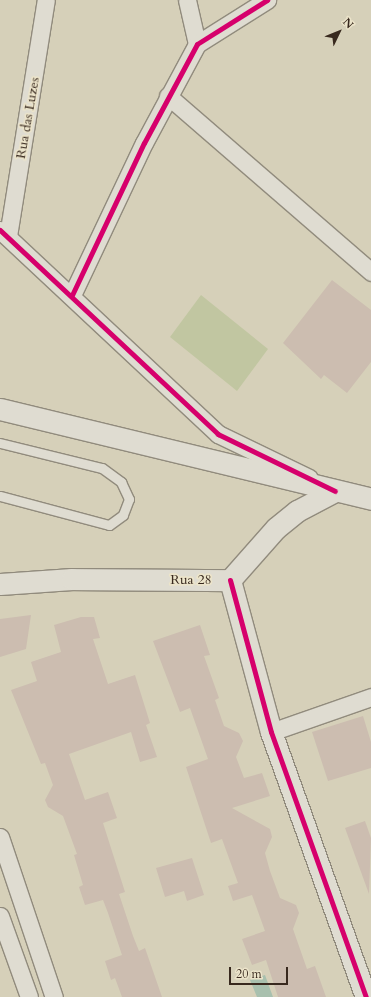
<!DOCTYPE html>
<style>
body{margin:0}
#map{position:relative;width:371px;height:997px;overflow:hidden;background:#d6d0b9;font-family:Cardo,serif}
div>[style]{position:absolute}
.green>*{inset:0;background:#c1c6a1}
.water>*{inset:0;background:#a8c0ae}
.building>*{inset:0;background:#ccbdb0}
.roads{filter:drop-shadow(1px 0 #918b7d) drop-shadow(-1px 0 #918b7d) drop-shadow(0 1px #918b7d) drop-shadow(0 -1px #918b7d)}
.service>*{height:9px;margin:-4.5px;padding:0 4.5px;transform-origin:4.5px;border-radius:4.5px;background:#dfdcd1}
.minor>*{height:17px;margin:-8.5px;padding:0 8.5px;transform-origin:8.5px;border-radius:8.5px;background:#dfdcd1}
.tertiary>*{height:21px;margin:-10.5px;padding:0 10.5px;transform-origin:10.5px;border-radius:10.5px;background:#dfdcd1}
.cycleway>*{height:5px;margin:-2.5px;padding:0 2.5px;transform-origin:2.5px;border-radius:2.5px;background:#d6006c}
span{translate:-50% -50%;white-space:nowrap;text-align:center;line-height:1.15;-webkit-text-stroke:3.5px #ece4ca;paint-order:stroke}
.street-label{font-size:14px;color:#38291e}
.north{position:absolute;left:319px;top:12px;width:40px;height:40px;-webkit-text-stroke:3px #ece4ca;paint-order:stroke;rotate:47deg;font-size:11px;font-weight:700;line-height:16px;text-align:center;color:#38291e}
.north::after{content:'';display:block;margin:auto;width:14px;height:18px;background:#38291e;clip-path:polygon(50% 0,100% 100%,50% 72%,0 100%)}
.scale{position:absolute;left:229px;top:967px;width:59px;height:18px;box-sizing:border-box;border:2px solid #38291e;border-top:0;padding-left:5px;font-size:12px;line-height:14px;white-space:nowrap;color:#38291e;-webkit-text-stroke:3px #ece4ca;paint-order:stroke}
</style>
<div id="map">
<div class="green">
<i style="clip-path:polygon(201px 295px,268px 349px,237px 391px,170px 337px)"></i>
</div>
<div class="water">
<i style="clip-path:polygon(265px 975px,273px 997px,257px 997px,250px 980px)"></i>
</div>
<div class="building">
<i style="clip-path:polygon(332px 280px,371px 310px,371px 362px,347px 393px,324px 375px,321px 379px,283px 343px)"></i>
<i style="clip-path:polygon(31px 615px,26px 649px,0 657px,0 619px)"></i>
<i style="clip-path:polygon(81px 617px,94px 617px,100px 638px,93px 639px,108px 684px,135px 675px,150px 723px,146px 725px,157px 757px,140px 762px,131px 732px,69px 754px,85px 800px,108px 792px,117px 818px,103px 823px,125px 892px,119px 894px,133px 936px,139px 951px,145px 948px,162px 997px,122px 997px,115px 978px,111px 980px,105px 961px,122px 955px,108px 913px,103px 900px,85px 905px,79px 887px,83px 885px,74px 855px,77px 854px,63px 816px,48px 807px,45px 800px,53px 785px,45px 763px,41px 764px,11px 690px,37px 681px,31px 662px,61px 652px,54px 625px)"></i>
<i style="clip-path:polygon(200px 625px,210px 655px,204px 656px,219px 698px,215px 700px,224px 726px,239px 733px,243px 741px,236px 757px,244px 778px,262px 773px,270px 796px,232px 808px,270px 829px,272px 837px,265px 853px,270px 871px,280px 898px,296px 905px,299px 913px,293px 929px,307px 969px,315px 966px,326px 997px,278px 997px,266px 960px,252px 965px,242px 939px,265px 931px,252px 895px,233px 901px,228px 886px,238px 883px,222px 839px,211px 843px,186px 767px,208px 759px,190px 708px,180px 712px,153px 641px)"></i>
<i style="clip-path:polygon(363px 716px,371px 742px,371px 768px,328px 781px,312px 732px)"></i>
<i style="clip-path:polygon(365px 821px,371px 838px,369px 894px,345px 828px)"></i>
<i style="clip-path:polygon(192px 858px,204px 895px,187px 901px,184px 891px,165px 897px,156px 868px)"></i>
</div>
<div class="roads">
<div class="service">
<i style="left:0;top:443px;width:105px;rotate:13.8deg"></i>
<i style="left:102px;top:468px;width:24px;rotate:36deg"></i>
<i style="left:121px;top:482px;width:19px;rotate:65deg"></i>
<i style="left:129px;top:499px;width:17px;rotate:111deg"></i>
<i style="left:123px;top:515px;width:17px;rotate:144deg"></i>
<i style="left:109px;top:525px;width:113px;rotate:-165.1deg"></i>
</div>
<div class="minor">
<i style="left:187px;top:0;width:45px;rotate:77.2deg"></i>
<i style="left:168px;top:96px;width:269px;rotate:40.9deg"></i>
<i style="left:0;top:230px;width:299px;rotate:43.1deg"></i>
<i style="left:218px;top:434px;width:101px;rotate:25.8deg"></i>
<i style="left:8px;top:236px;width:239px;rotate:-80.9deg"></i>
<i style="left:72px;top:295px;width:168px;rotate:-64.7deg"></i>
<i style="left:144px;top:143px;width:112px;rotate:-61.8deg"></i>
<i style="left:197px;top:44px;width:83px;rotate:-32.2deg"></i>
<i style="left:271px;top:732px;width:106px;rotate:-19.3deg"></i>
<i style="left:0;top:837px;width:169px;rotate:71.4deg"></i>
<i style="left:0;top:916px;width:86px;rotate:70.3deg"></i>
</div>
<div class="tertiary">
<i style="left:0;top:409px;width:382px;rotate:13.6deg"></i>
<i style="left:230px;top:580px;width:157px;rotate:74.9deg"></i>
<i style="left:271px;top:732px;width:282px;rotate:70.3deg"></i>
<i style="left:230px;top:580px;width:69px;rotate:-48.5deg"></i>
<i style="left:276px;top:528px;width:27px;rotate:-39deg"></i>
<i style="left:297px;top:511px;width:43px;rotate:-27.8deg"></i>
<i style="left:0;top:584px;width:72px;rotate:-4deg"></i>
<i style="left:72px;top:579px;width:158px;rotate:0.4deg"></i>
</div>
</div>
<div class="cycleway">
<i style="left:0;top:230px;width:299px;rotate:43.1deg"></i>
<i style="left:218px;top:434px;width:130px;rotate:26deg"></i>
<i style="left:72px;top:295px;width:168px;rotate:-64.7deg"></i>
<i style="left:144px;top:143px;width:112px;rotate:-61.8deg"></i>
<i style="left:197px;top:44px;width:83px;rotate:-32.2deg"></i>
<i style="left:230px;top:580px;width:157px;rotate:74.9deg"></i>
<i style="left:271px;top:732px;width:282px;rotate:70.3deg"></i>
</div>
<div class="street-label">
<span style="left:28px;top:118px;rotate:-80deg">Rua das Luzes</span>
<span style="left:191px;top:580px">Rua 28</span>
</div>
<div class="north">N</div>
<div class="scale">20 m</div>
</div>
